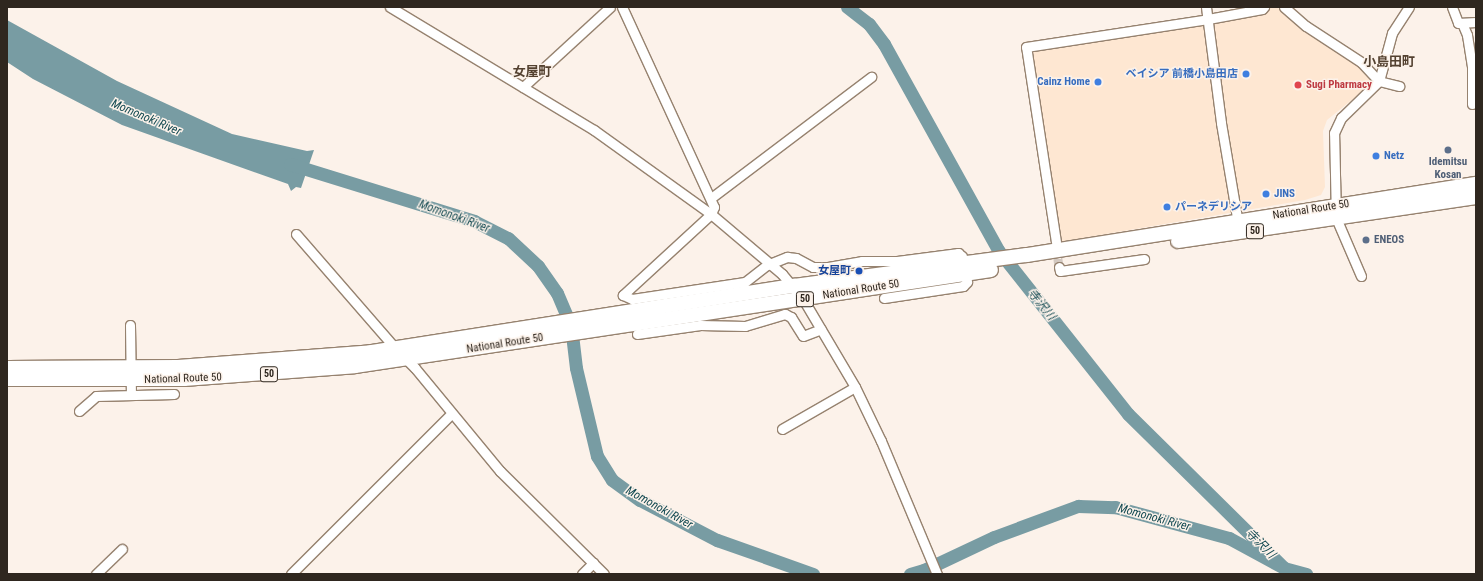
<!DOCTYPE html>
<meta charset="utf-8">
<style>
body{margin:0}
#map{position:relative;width:1483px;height:581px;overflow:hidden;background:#fcf2ea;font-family:"Roboto Condensed","Noto Sans JP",sans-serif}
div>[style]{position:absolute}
.built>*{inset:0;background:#fee7d2}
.water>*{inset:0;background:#789ca3}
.river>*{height:13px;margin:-6.5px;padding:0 6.5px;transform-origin:6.5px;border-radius:6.5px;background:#789ca3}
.minor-tunnel>*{height:9px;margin-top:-4.5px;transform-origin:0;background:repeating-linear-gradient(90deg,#d3c9c1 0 9px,transparent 0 13.5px)}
.roads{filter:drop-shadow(1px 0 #96826f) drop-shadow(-1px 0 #96826f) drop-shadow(0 1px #96826f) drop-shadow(0 -1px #96826f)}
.minor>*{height:9px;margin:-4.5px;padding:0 4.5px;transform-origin:4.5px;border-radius:4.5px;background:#fff}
.highway>*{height:14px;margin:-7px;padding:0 7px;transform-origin:7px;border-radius:7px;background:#fff}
.dots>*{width:11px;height:11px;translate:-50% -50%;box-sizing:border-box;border:2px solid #fcf2ea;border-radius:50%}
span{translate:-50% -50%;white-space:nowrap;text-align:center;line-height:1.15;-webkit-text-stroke:3px #fcf2ea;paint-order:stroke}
.shield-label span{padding:1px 3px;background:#fcf2ea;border:1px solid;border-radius:3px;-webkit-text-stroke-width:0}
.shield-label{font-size:10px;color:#2f271f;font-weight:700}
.shop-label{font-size:11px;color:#366cbe;font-weight:700}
.right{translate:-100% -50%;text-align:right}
.left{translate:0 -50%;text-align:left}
.health-label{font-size:11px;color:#be3a42;font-weight:700}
.service-label{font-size:11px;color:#4e5e75;font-weight:700}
.street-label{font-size:11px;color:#2f271f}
.transit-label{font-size:11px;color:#164399;font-weight:700}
.water-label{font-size:12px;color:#114850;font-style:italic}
.quarter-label{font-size:13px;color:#534130;font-weight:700}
.frame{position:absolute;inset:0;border:8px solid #2f271f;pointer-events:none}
</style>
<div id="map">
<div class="built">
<i style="clip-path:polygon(1270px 7px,1284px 9px,1356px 61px,1374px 78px,1373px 83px,1327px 120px,1323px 131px,1325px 187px,1321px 195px,1305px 200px,1059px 242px,1030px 49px,1265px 13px)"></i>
</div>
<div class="water">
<i style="clip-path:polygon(7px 20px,117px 81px,232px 134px,307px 151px,314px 150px,301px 188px,296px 187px,291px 191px,288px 184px,122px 125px,33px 79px,7px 62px)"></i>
</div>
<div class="river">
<i style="left:847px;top:7px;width:28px;rotate:38deg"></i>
<i style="left:869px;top:24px;width:25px;rotate:53deg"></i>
<i style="left:884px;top:44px;width:235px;rotate:61deg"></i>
<i style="left:998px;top:250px;width:209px;rotate:51.6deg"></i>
<i style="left:1128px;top:414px;width:219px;rotate:44.6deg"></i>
<i style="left:290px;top:164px;width:193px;rotate:17.2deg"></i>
<i style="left:474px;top:221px;width:38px;rotate:27deg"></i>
<i style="left:508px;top:238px;width:41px;rotate:43deg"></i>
<i style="left:538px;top:266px;width:33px;rotate:55deg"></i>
<i style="left:557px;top:293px;width:36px;rotate:67deg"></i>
<i style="left:571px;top:326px;width:42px;rotate:83.2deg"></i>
<i style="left:576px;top:368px;width:90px;rotate:76.6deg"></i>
<i style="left:597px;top:456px;width:28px;rotate:58deg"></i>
<i style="left:612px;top:480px;width:34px;rotate:36deg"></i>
<i style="left:640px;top:500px;width:87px;rotate:27.5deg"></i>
<i style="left:717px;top:540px;width:102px;rotate:19.5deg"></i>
<i style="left:910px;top:574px;width:15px;rotate:-16deg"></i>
<i style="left:924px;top:570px;width:77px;rotate:-25.2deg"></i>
<i style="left:994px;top:537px;width:90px;rotate:-20.3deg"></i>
<i style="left:1078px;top:506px;width:37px;rotate:2deg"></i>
<i style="left:1115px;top:507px;width:118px;rotate:15.2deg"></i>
<i style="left:1229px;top:538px;width:63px;rotate:28.6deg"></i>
<i style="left:1284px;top:568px;width:23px;rotate:15deg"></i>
</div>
<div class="minor-tunnel">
<i style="left:1056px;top:245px;width:22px;rotate:82deg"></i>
</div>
<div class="roads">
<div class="minor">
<i style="left:390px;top:7px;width:238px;rotate:31.1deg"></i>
<i style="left:594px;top:130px;width:144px;rotate:35.7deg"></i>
<i style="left:711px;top:214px;width:93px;rotate:40.2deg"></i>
<i style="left:782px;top:274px;width:33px;rotate:50deg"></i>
<i style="left:803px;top:299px;width:102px;rotate:59.4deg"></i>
<i style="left:855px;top:387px;width:60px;rotate:64.3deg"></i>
<i style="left:881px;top:441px;width:144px;rotate:67.2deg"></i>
<i style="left:622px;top:7px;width:220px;rotate:65.3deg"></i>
<i style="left:714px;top:207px;width:8px;rotate:113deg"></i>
<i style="left:711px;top:214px;width:120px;rotate:137.4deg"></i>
<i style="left:623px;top:295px;width:10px;rotate:24deg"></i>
<i style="left:632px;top:299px;width:114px;rotate:-8.6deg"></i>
<i style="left:745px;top:282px;width:28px;rotate:-38deg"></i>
<i style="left:767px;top:265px;width:22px;rotate:-22deg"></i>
<i style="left:787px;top:257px;width:9px;rotate:6deg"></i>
<i style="left:796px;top:258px;width:19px;rotate:28deg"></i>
<i style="left:813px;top:267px;width:15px"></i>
<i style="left:828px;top:267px;width:35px;rotate:-10deg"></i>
<i style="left:862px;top:261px;width:35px"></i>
<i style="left:897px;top:261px;width:62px;rotate:-7.5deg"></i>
<i style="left:958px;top:253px;width:5px;rotate:37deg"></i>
<i style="left:1206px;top:7px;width:117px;rotate:82.6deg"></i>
<i style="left:1221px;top:123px;width:101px;rotate:80.4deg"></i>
<i style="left:1284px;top:7px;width:29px;rotate:41deg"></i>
<i style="left:1306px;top:26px;width:66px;rotate:33.2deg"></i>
<i style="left:1361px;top:62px;width:26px;rotate:47deg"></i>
<i style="left:1379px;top:81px;width:21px;rotate:14deg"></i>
<i style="left:1452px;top:7px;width:17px;rotate:69deg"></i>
<i style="left:1458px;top:23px;width:18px;rotate:-3deg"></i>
<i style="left:1462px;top:23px;width:13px;rotate:67deg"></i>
<i style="left:1467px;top:35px;width:33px;rotate:81deg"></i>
<i style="left:1472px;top:68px;width:36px;rotate:90deg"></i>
<i style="left:523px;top:87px;width:118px;rotate:-42.6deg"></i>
<i style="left:711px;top:198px;width:201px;rotate:-37.1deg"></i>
<i style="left:296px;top:234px;width:151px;rotate:49deg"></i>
<i style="left:395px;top:348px;width:28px;rotate:45deg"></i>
<i style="left:415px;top:368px;width:134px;rotate:50.5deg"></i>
<i style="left:500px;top:471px;width:146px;rotate:44.7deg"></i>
<i style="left:1056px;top:242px;width:197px;rotate:-98.7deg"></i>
<i style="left:1026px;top:47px;width:184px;rotate:-8.7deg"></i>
<i style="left:1208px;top:19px;width:55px;rotate:-10.5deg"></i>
<i style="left:1262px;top:9px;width:3px;rotate:-45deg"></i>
<i style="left:1059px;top:267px;width:4px;rotate:76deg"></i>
<i style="left:1060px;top:271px;width:85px;rotate:-8.1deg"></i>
<i style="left:1361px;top:276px;width:63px;rotate:-113.3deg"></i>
<i style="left:1336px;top:218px;width:85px;rotate:-91.3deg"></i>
<i style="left:1334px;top:133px;width:17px;rotate:-65deg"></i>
<i style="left:1341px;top:118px;width:53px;rotate:-44.2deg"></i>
<i style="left:1379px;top:81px;width:50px;rotate:-74.8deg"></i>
<i style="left:1392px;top:33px;width:31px;rotate:-57deg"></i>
<i style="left:884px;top:298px;width:80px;rotate:-8.6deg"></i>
<i style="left:963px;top:286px;width:6px;rotate:-45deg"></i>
<i style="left:130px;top:325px;width:69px;rotate:89.2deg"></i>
<i style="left:637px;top:334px;width:64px;rotate:-8.1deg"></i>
<i style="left:700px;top:325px;width:45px;rotate:1.3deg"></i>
<i style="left:745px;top:326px;width:42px;rotate:-16.7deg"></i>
<i style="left:785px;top:314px;width:7px;rotate:27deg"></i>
<i style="left:791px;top:317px;width:22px;rotate:58deg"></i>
<i style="left:803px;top:336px;width:19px;rotate:-21deg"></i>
<i style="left:79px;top:411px;width:23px;rotate:-41deg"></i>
<i style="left:96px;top:396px;width:78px;rotate:-1.5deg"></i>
<i style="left:782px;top:429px;width:84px;rotate:-29.9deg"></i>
<i style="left:96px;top:574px;width:36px;rotate:-44deg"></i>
<i style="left:291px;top:574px;width:226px;rotate:-45deg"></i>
<i style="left:582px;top:574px;width:16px;rotate:-45deg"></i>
</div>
<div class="highway">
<i style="left:1178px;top:241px;width:301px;rotate:-8.4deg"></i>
<i style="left:7px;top:368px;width:171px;rotate:-0.3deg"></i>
<i style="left:178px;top:367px;width:194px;rotate:-4.4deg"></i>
<i style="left:371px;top:352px;width:428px;rotate:-8.9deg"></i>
<i style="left:794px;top:286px;width:235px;rotate:-7.6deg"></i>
<i style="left:1027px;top:255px;width:455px;rotate:-9deg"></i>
<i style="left:7px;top:379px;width:177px"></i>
<i style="left:184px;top:379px;width:171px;rotate:-4.3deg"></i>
<i style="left:355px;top:366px;width:643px;rotate:-8.58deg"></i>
</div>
</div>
<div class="dots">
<i style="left:1246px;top:74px;background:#3f7fe0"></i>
<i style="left:1098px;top:82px;background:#3f7fe0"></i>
<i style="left:1298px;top:85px;background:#e0444e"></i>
<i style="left:1448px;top:150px;background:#5c6f8a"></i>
<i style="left:1376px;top:156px;background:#3f7fe0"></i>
<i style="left:1266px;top:194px;background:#3f7fe0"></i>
<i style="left:1167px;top:207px;background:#3f7fe0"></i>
<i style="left:1366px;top:240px;background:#5c6f8a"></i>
<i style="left:859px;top:271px;background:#1a4fb4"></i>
</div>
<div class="shield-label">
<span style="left:1255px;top:231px">50</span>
<span style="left:805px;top:299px">50</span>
<span style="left:269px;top:374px">50</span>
</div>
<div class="shop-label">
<span class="right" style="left:1238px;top:74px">ベイシア 前橋小島田店</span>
<span class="right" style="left:1090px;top:82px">Cainz Home</span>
<span class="left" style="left:1384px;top:156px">Netz</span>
<span class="left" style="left:1274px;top:194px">JINS</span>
<span class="left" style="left:1175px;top:207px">パーネデリシア</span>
</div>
<div class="health-label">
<span class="left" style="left:1306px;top:85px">Sugi Pharmacy</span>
</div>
<div class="service-label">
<span style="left:1448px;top:169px">Idemitsu<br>Kosan</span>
<span class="left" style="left:1374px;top:240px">ENEOS</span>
</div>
<div class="street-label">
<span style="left:1311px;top:210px;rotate:-9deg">National Route 50</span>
<span style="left:861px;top:290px;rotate:-9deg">National Route 50</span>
<span style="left:505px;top:344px;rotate:-9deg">National Route 50</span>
<span style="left:183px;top:379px;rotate:-2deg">National Route 50</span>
</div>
<div class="transit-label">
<span class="right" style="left:851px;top:271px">女屋町</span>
</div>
<div class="water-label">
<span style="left:146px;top:118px;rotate:23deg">Momonoki River</span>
<span style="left:454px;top:217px;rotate:20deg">Momonoki River</span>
<span style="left:1041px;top:305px;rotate:51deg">寺沢川</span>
<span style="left:659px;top:508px;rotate:29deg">Momonoki River</span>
<span style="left:1154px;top:518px;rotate:15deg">Momonoki River</span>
<span style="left:1260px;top:544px;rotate:45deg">寺沢川</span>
</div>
<div class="quarter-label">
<span style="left:1389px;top:62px">小島田町</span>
<span style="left:532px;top:72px">女屋町</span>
</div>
<div class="frame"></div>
</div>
